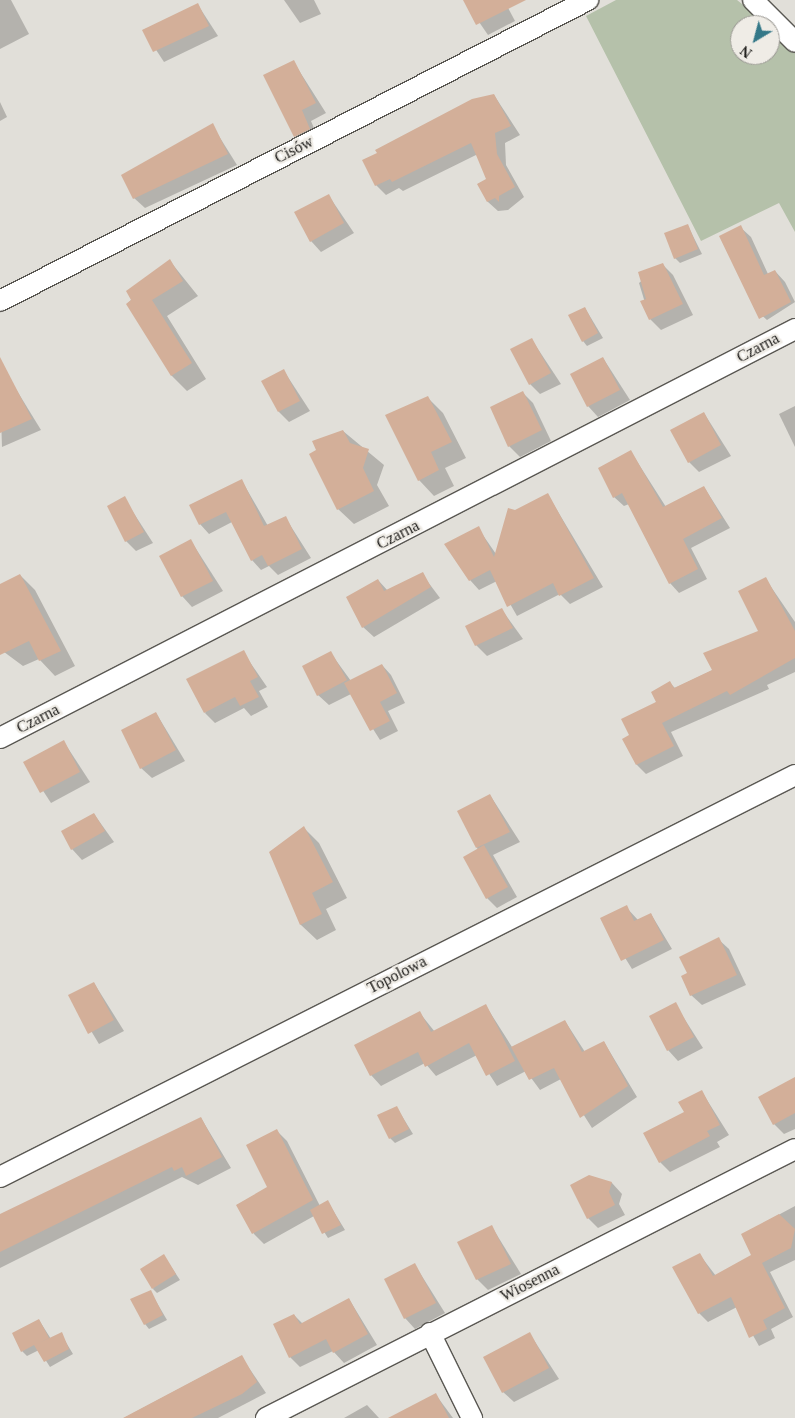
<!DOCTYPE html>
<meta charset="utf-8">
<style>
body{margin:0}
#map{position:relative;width:795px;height:1418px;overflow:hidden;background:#e1dfd9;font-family:Georgia,serif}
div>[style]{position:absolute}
.green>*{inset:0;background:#b5c1aa}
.shadow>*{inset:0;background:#0003}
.building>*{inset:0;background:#d3af99}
.roads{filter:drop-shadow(1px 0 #5a5853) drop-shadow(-1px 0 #5a5853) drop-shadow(0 1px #5a5853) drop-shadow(0 -1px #5a5853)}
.minor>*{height:20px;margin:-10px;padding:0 10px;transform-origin:10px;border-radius:10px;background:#fff}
span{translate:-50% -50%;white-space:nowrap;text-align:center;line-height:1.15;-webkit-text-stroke:4.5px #efece6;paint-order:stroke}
.street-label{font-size:16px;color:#1a1917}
.north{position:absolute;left:730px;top:15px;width:50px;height:50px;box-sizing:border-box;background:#efece6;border:1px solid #9a9893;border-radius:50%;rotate:217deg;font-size:14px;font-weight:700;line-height:20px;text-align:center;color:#1a1917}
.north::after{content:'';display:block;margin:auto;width:18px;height:22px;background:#347888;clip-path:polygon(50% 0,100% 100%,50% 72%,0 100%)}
</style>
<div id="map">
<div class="green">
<i style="clip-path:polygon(616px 0,737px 0,768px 25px,740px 25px,740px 55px,770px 55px,770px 27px,795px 48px,795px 232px,779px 203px,701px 241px,586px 16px)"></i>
</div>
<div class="shadow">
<i style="clip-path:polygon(0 0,11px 0,29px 34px,0 49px)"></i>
<i style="clip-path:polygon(284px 0,314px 0,321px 14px,300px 23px)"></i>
<i style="clip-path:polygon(464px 0,504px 0,515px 21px,488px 35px)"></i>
<i style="clip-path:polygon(198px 5px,218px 36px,164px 62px,143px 30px)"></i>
<i style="clip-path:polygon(293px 61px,326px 113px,311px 121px,319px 140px,305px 147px,295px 136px)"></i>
<i style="clip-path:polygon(494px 95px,520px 135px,505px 143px,506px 165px,524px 197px,508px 210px,498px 211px,488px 202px,478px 184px,488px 179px,478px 154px,403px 191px,399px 188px,386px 195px,376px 185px)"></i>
<i style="clip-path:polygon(0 102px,7px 117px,0 121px)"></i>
<i style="clip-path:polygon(212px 125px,237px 165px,145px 208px,134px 198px)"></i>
<i style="clip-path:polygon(329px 196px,354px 233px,321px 252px,311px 241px)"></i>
<i style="clip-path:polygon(688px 226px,702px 254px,680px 263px,675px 258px)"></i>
<i style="clip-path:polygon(740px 227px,751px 237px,768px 274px,775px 271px,785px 282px,795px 302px,767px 320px,756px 310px)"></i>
<i style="clip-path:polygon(170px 261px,198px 296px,167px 316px,206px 379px,187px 391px,172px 376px,127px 304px)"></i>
<i style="clip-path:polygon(662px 264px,673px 275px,693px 315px,661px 330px,650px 319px,639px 283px)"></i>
<i style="clip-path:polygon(585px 308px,603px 338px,587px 346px,583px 341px)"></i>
<i style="clip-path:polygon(532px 340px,561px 384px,540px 394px,530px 384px)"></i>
<i style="clip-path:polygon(603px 358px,630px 400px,598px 417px,588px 406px)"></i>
<i style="clip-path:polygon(284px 371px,310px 411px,289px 422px,279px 412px)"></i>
<i style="clip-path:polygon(11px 381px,41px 430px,2px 447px,0 387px)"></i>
<i style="clip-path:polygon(523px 393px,533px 403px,551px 441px,520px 457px,509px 446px)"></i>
<i style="clip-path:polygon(428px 398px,443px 413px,466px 458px,445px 468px,454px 486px,434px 496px,419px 480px)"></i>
<i style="clip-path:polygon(795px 406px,795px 447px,779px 414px)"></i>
<i style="clip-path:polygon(704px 413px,731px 456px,699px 472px,689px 462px)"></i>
<i style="clip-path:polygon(343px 431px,384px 465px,377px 485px,389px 506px,354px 524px,338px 509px,314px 441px)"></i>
<i style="clip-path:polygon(631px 452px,666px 507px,704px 487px,730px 528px,691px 548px,707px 579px,679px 593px,670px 583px,629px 504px,624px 506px,614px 497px)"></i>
<i style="clip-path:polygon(242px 481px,268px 526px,285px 517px,311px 558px,278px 575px,269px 566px,261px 570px,252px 560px,232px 522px,209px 534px,200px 524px)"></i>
<i style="clip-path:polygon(548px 495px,603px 587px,570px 604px,560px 594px,517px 616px,497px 581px,479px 590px,470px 580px,478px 528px,496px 554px,515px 512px)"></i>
<i style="clip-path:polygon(124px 498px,153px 543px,136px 551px,126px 541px)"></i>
<i style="clip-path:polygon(191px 541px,223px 591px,192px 607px,182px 596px)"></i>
<i style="clip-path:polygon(422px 574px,440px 598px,374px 637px,363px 627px,378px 580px,388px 591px)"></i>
<i style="clip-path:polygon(20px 575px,35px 590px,75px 666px,55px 676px,39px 659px,23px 666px,0 649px,0 585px)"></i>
<i style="clip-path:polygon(765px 578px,795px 622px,795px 672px,767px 685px,769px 689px,671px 732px,683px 756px,646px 774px,637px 765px,631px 736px,670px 683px,675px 688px,713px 670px,760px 632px)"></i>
<i style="clip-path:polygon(502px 610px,523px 639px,487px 656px,476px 645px)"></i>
<i style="clip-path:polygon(243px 652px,267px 687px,259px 691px,268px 707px,251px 716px,244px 708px,215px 723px,205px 713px)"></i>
<i style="clip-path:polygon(330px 652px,351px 681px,382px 665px,391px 675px,405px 703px,388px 711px,398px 731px,380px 740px,351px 694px,329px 705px,318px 695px)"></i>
<i style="clip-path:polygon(156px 713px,185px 761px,152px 778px,141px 768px)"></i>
<i style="clip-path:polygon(64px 742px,90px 782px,51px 803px,25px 763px)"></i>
<i style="clip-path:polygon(490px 795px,520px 842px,493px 855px,517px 897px,497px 908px,487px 898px,477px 847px)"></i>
<i style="clip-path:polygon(94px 814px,114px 842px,82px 860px,72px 849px)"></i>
<i style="clip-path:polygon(304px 828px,319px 843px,347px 898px,326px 909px,336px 930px,317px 940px,301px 925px,270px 852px)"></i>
<i style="clip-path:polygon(626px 907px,638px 920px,651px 914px,672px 949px,632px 969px,601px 919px)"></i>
<i style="clip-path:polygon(718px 939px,729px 949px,746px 985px,702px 1005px,691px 995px,689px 974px)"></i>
<i style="clip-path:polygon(94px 983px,124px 1031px,99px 1044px,70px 996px)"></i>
<i style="clip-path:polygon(675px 1004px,703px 1048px,678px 1061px,668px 1050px)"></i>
<i style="clip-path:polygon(486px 1006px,512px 1047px,565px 1021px,585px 1052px,604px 1042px,637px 1097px,592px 1128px,561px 1079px,540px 1090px,526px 1071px,497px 1086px,477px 1055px,436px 1076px,425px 1063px,381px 1086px,371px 1075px,419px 1012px,435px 1032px)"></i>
<i style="clip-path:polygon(702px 1092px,729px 1135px,717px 1142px,720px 1147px,670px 1172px,660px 1162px,685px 1112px)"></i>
<i style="clip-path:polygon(795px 1093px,795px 1129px,784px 1134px,774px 1124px)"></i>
<i style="clip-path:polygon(397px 1108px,413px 1134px,395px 1143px,390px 1138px)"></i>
<i style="clip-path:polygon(201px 1118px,231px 1168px,198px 1185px,182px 1177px,0 1268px,0 1218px)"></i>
<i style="clip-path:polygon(277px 1131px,287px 1141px,320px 1206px,328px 1202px,345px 1230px,328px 1238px,314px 1216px,264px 1244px,254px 1234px,237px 1205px,269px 1187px)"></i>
<i style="clip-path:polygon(589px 1176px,612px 1183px,622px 1194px,619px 1204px,625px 1215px,598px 1228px,588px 1218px)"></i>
<i style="clip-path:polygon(795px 1206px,795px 1260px,770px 1272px,793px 1317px,771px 1329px,775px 1338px,759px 1346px,737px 1307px,708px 1322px,699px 1313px,700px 1255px,716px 1276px,753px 1255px,743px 1234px)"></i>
<i style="clip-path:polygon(492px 1227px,521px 1274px,488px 1290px,477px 1279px)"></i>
<i style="clip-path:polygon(164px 1256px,180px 1280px,157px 1293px,153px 1289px)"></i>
<i style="clip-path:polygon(415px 1265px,445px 1313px,415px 1329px,405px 1318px)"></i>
<i style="clip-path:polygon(150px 1291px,167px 1320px,149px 1329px,145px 1324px)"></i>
<i style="clip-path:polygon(349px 1299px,377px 1345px,344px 1363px,333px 1351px,300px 1367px,290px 1357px,294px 1315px,303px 1324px)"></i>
<i style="clip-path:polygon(39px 1320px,51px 1339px,61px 1334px,73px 1354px,50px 1367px,39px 1350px,27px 1356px,22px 1351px)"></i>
<i style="clip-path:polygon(530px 1334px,559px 1379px,514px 1402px,503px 1392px)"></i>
<i style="clip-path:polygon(241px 1356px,266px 1393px,218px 1418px,124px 1418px)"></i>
<i style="clip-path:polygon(436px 1395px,453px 1418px,391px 1418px)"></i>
<i style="clip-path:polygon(367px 1405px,379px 1418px,344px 1418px)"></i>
</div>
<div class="building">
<i style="clip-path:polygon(463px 0,526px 0,476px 25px)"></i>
<i style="clip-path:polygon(198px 3px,209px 26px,153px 52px,142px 30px)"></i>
<i style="clip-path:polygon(294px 60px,316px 103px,302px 110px,310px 129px,294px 137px,263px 75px)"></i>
<i style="clip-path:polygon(494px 94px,511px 126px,495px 133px,497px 154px,515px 187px,499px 196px,499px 202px,495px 198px,487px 202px,477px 184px,486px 179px,471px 143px,392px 182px,390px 179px,375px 186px,362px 160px,377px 153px,375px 150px,472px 99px)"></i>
<i style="clip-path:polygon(213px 123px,228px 154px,133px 199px,121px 175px)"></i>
<i style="clip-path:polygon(329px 194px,344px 223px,310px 242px,294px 212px)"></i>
<i style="clip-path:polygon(688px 224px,698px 249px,674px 259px,664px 233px)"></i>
<i style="clip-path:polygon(741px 225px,764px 275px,775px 270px,791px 302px,759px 319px,719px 236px)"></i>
<i style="clip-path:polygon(170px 259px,183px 281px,152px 300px,192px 363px,171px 376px,126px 304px,131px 300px,126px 291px)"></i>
<i style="clip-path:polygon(663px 263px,683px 304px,649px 320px,640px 301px,646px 299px,638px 272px)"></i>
<i style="clip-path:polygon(585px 307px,598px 333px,582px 342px,568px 315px)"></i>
<i style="clip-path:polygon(532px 338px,551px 373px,529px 385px,510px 349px)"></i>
<i style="clip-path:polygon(0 357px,32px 419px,0 433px)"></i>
<i style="clip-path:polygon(603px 357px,620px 390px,587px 407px,570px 374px)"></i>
<i style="clip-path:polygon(284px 369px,300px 401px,278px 412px,261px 381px)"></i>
<i style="clip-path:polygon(523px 391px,542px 430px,508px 447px,490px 407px)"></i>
<i style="clip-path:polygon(428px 396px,452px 442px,431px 452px,439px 470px,418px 481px,385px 415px)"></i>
<i style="clip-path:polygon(704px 412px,721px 445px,688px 463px,670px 430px)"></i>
<i style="clip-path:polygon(343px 430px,350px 443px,369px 449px,363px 468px,374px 491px,337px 510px,309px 454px,316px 450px,312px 441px)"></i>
<i style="clip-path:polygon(631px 450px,663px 507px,704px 486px,722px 518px,683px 539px,698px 569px,669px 584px,622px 493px,613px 498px,598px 468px)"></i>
<i style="clip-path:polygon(242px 479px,264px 526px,286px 516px,302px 549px,268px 566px,262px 555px,251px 561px,226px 512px,199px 525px,189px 505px)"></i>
<i style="clip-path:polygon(548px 493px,594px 578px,559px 596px,553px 583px,507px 607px,490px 570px,469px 581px,444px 544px,479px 526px,494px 557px,508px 508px,515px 510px)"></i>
<i style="clip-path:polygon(125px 496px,144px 532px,125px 542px,107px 506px)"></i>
<i style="clip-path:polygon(191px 539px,213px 581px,181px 597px,159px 556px)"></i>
<i style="clip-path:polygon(423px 572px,431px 587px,362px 628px,346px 597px,378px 579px,384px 591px)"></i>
<i style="clip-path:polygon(20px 574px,61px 651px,39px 661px,29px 641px,0 655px,0 584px)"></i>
<i style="clip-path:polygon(766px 577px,795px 631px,795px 658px,730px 695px,727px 691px,662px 723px,674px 746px,636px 765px,622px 739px,629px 735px,621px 719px,656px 702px,651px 692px,670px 681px,674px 688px,712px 670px,703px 653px,758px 631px,738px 591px)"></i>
<i style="clip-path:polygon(502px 608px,513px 628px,475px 646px,465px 626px)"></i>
<i style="clip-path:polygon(244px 650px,258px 677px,250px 681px,259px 697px,240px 706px,235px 697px,204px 713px,186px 679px)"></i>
<i style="clip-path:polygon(331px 651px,347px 680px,317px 696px,302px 666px)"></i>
<i style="clip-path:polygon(382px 664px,397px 693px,380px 702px,390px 721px,370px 731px,344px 683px)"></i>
<i style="clip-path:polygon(156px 712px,176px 750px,140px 769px,121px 730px)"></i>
<i style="clip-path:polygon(64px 740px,80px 772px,40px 793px,23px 762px)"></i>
<i style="clip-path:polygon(490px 794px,510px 832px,476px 848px,457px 811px)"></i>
<i style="clip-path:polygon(94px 813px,105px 831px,71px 850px,61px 831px)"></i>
<i style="clip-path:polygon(304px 826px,333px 882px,312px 893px,322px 914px,300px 925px,269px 852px)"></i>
<i style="clip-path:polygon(484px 845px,508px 887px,486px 899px,463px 857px)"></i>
<i style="clip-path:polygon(627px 905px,634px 921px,651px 913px,664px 940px,621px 961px,600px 918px)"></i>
<i style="clip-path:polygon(719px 937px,737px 975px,690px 996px,681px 976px,687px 973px,679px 957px)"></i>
<i style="clip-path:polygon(94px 982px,114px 1020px,88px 1034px,68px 995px)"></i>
<i style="clip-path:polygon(676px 1002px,694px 1037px,667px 1051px,649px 1016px)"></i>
<i style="clip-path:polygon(486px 1004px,515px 1061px,486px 1076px,469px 1043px,425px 1067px,418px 1052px,370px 1076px,354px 1045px,420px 1011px,431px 1032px)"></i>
<i style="clip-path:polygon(565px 1020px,582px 1052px,604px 1041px,628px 1086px,580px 1118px,554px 1068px,529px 1080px,511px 1047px)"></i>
<i style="clip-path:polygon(795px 1077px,795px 1113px,773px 1125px,758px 1097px)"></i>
<i style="clip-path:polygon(702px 1090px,720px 1125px,707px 1131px,710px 1136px,659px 1163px,643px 1133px,684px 1112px,678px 1102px)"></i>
<i style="clip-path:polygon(397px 1106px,409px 1129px,389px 1139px,377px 1115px)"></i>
<i style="clip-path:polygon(201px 1117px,222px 1157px,186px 1176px,182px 1167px,174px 1171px,172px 1167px,0 1252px,0 1214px)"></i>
<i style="clip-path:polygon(277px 1129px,313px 1200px,252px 1234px,236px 1205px,267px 1187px,246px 1145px)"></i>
<i style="clip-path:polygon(589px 1175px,612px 1182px,609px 1192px,615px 1205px,587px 1219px,570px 1185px)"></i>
<i style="clip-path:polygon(328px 1200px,341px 1225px,322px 1234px,310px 1210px)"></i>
<i style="clip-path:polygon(779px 1214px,795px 1229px,791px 1248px,762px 1263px,785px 1308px,763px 1320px,767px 1329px,749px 1338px,731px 1297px,698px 1314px,672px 1267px,700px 1253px,713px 1276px,751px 1255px,741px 1234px)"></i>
<i style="clip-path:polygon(492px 1225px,511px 1264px,476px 1280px,457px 1242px)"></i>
<i style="clip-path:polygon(164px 1254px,176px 1274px,152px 1289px,140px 1269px)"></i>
<i style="clip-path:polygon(415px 1263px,436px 1303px,404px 1319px,384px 1279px)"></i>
<i style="clip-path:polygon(151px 1290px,163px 1315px,144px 1325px,130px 1299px)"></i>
<i style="clip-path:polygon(349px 1298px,368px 1334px,333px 1353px,326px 1339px,289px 1358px,273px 1324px,294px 1314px,300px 1324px)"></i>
<i style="clip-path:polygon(39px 1319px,49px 1338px,39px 1343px,62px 1332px,69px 1349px,44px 1362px,34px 1345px,21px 1352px,12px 1333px)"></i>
<i style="clip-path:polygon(530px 1332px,549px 1368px,502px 1393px,483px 1357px)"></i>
<i style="clip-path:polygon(242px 1355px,257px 1382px,242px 1394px,192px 1418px,123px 1418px)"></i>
<i style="clip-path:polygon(436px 1393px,449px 1418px,388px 1418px)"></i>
</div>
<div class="roads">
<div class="minor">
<i style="left:753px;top:0;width:59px;rotate:45deg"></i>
<i style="left:0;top:301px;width:661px;rotate:-27.11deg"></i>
<i style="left:0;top:738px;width:894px;rotate:-27.22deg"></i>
<i style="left:0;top:1177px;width:891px;rotate:-26.82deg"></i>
<i style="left:430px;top:1333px;width:95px;rotate:63.7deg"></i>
<i style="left:266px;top:1418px;width:593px;rotate:-26.95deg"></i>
</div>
</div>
<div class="street-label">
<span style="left:294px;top:150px;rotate:-27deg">Cisów</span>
<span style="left:758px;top:348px;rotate:-28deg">Czarna</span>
<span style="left:398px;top:535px;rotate:-27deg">Czarna</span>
<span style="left:38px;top:719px;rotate:-27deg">Czarna</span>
<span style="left:397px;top:975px;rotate:-27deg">Topolowa</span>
<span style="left:530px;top:1283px;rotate:-27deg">Wiosenna</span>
</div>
<div class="north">N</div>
</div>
